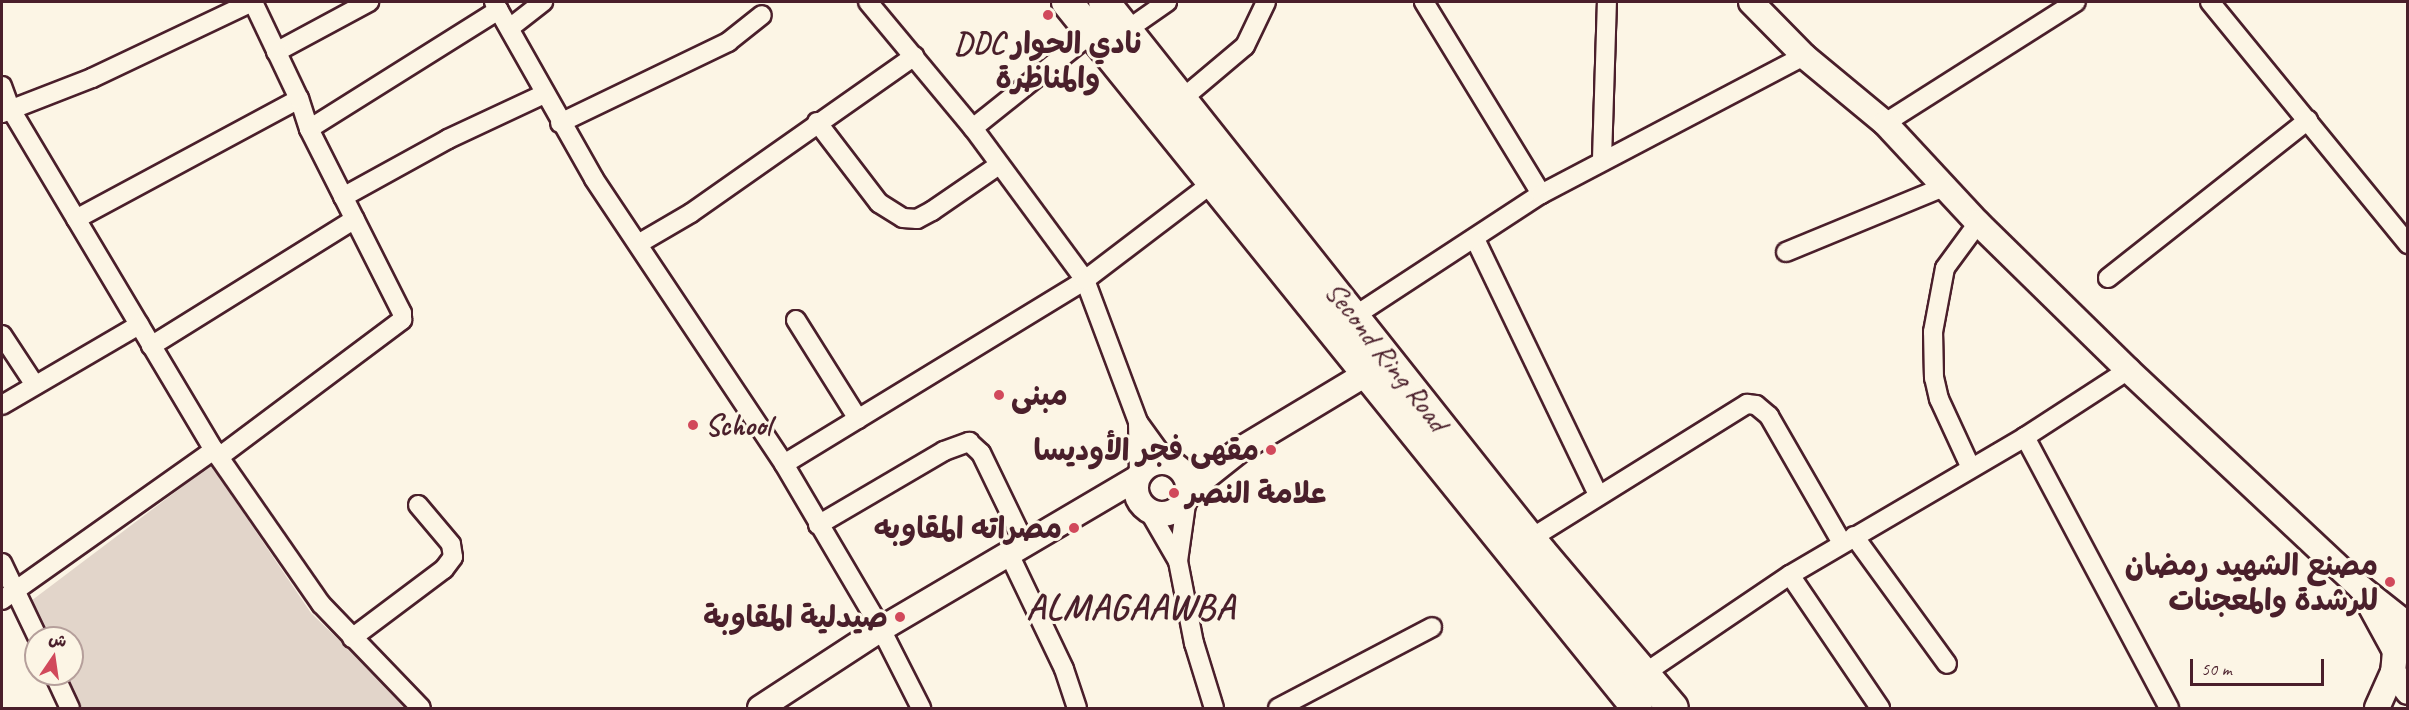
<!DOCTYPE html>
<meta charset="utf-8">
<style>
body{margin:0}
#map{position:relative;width:2409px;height:710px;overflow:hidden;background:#fcf5e5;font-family:Caveat,"Playpen Sans Arabic",sans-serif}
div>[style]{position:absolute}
.green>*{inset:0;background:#e2d5ca}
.roads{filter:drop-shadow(2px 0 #4a1f2b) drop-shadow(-2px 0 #4a1f2b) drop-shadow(0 2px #4a1f2b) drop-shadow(0 -2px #4a1f2b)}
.minor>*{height:18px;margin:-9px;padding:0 9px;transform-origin:9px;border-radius:9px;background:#fcf5e5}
.tertiary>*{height:24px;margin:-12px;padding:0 12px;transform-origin:12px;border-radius:12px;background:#fcf5e5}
.tertiary>.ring{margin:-12px;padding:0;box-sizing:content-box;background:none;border:24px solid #fcf5e5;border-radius:50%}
.primary>*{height:30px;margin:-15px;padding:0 15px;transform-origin:15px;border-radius:15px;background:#fcf5e5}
.dots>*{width:16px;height:16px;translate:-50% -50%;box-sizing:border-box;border:3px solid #fcf5e5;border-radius:50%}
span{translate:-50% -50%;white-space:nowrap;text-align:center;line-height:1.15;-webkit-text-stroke:6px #fcf5e5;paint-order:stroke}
.poi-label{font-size:30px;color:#4a1f2b;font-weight:700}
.left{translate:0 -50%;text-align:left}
.right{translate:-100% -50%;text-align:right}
.street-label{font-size:30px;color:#4a1f2b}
.district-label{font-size:36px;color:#4a1f2b;font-weight:700;letter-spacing:1.5px}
.frame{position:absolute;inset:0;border:3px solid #4a1f2b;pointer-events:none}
.north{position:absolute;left:24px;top:626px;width:60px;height:60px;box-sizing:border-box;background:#fcf5e5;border:2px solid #b59f9b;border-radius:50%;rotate:13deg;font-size:16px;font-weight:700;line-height:24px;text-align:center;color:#4a1f2b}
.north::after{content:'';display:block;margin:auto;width:21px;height:27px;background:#d1495b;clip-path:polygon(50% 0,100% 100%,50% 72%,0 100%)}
.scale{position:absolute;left:2190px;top:659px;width:134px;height:27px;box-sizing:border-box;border:3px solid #4a1f2b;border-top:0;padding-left:8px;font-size:18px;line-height:21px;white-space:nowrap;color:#4a1f2b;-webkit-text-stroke:4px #fcf5e5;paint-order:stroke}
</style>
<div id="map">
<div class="green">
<i style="clip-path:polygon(211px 465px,311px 613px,409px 708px,79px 708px,62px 674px,72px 674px,72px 638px,44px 638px,27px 604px)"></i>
</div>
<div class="roads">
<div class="minor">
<i style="left:494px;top:2px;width:203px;rotate:60.5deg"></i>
<i style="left:594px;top:179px;width:343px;rotate:56.3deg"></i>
<i style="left:784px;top:464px;width:191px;rotate:59.5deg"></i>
<i style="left:881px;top:629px;width:89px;rotate:63.1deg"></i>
<i style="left:868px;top:2px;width:164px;rotate:50.2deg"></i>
<i style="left:973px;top:128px;width:189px;rotate:53.6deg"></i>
<i style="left:1085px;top:280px;width:152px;rotate:69.5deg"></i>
<i style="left:1138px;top:422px;width:49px;rotate:54.1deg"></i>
<i style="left:1424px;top:2px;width:225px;rotate:58.6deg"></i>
<i style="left:2210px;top:2px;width:313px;rotate:50.7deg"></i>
<i style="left:511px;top:27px;width:41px;rotate:-38deg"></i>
<i style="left:1127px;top:30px;width:49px;rotate:-35deg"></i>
<i style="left:276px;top:52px;width:106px;rotate:-28.3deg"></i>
<i style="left:2px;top:86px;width:23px;rotate:70deg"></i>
<i style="left:10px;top:108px;width:398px;rotate:59.2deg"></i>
<i style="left:214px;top:450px;width:188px;rotate:55.2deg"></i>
<i style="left:321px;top:604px;width:144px;rotate:46.1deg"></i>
<i style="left:1182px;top:99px;width:82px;rotate:-40.1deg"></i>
<i style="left:1245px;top:46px;width:49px;rotate:-64.5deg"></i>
<i style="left:2px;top:113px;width:97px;rotate:-21.3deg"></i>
<i style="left:92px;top:78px;width:177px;rotate:-25.4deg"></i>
<i style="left:817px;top:122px;width:102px;rotate:52.6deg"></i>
<i style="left:879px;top:203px;width:28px;rotate:32deg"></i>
<i style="left:903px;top:218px;width:14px;rotate:4deg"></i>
<i style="left:917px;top:219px;width:17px;rotate:-28deg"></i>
<i style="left:932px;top:211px;width:81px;rotate:-34.5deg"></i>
<i style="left:560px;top:123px;width:187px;rotate:-25.7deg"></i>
<i style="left:728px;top:42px;width:43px;rotate:-38.5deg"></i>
<i style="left:1885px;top:123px;width:226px;rotate:-32.4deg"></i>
<i style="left:973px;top:128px;width:152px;rotate:-38.6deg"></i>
<i style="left:309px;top:129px;width:224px;rotate:-32.1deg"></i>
<i style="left:1602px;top:159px;width:157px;rotate:-88.2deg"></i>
<i style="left:343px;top:197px;width:120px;rotate:-28.9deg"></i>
<i style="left:448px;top:139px;width:106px;rotate:-25.1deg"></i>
<i style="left:76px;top:219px;width:253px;rotate:-28.3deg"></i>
<i style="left:1475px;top:239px;width:284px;rotate:64.3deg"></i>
<i style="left:638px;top:244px;width:61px;rotate:-30.3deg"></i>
<i style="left:691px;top:213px;width:273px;rotate:-35.1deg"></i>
<i style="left:1786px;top:252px;width:171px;rotate:-22.4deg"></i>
<i style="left:2108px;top:278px;width:255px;rotate:-38.3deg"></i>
<i style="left:1356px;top:315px;width:221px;rotate:-33.2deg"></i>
<i style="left:1541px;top:194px;width:297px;rotate:-27.7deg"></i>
<i style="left:796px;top:320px;width:117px;rotate:57.9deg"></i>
<i style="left:2px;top:335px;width:60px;rotate:56.6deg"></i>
<i style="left:151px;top:346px;width:240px;rotate:-31.9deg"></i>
<i style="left:2px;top:405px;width:159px;rotate:-30.3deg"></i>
<i style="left:1138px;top:422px;width:52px;rotate:88.9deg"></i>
<i style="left:2025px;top:437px;width:307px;rotate:62deg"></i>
<i style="left:219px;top:457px;width:229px;rotate:-36.8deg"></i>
<i style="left:402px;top:320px;width:7px;rotate:-90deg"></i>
<i style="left:402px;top:313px;width:206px;rotate:-116.8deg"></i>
<i style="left:309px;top:129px;width:32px;rotate:-108deg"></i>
<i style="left:299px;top:99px;width:107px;rotate:-115.4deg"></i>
<i style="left:784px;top:464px;width:353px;rotate:-31.4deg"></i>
<i style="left:1085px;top:280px;width:163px;rotate:-37.3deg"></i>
<i style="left:1970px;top:466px;width:74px;rotate:-114.8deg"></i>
<i style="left:1939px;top:399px;width:22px;rotate:-103deg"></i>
<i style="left:1934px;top:378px;width:46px;rotate:-91.2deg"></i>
<i style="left:1933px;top:332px;width:65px;rotate:-79.4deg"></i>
<i style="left:1945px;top:268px;width:56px;rotate:-53.7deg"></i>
<i style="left:1149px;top:511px;width:58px;rotate:59.9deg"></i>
<i style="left:1178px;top:561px;width:84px;rotate:79deg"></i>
<i style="left:1194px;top:643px;width:68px;rotate:72.9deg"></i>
<i style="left:818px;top:525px;width:146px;rotate:-30.4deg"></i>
<i style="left:944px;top:451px;width:27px;rotate:-20deg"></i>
<i style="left:969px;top:442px;width:16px;rotate:43deg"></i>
<i style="left:981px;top:453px;width:101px;rotate:64.2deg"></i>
<i style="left:1854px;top:536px;width:158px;rotate:54deg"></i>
<i style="left:1530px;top:539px;width:256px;rotate:-31.9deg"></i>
<i style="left:1747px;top:404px;width:9px;rotate:6deg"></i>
<i style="left:1756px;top:405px;width:17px;rotate:40deg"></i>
<i style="left:1769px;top:416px;width:146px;rotate:60.1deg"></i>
<i style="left:1009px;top:554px;width:127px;rotate:64.4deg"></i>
<i style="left:1064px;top:669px;width:41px;rotate:71.6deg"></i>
<i style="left:1178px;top:561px;width:65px;rotate:-82deg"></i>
<i style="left:2px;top:563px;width:83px;rotate:64.4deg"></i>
<i style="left:1790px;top:575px;width:161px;rotate:55.9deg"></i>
<i style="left:2px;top:600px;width:260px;rotate:-35.3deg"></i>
<i style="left:352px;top:638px;width:115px;rotate:-36.9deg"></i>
<i style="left:444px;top:569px;width:15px;rotate:-53deg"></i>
<i style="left:453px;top:557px;width:13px;rotate:-99deg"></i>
<i style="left:451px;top:544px;width:51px;rotate:-130.2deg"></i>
<i style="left:1645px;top:673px;width:175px;rotate:-34.1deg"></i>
<i style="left:1790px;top:575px;width:273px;rotate:-30.4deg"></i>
<i style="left:2025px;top:437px;width:123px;rotate:-33deg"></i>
<i style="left:54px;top:674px;width:38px;rotate:65deg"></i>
<i style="left:1278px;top:708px;width:174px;rotate:-27.7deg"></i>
</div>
<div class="tertiary">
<i style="left:1751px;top:2px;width:76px;rotate:45.5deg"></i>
<i style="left:1804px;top:56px;width:105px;rotate:39.6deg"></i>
<i style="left:1885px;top:123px;width:137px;rotate:47.1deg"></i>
<i style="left:1978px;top:223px;width:210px;rotate:44.4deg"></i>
<i style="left:2128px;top:370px;width:319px;rotate:43.1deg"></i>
<i style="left:2361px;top:588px;width:60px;rotate:38.2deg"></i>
<i class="ring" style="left:1136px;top:462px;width:28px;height:28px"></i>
<i style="left:1188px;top:491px;width:68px;rotate:-38.4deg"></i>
<i style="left:1241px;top:449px;width:163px;rotate:-31deg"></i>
<i style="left:2365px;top:596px;width:63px;rotate:61.4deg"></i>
<i style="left:2403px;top:640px;width:14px;rotate:126deg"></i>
<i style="left:2395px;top:651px;width:21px;rotate:95deg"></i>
<i style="left:2393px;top:672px;width:25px;rotate:53deg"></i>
<i style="left:760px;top:708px;width:145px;rotate:-33.1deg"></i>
<i style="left:881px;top:629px;width:297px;rotate:-30.5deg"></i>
<i style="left:2377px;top:708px;width:39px;rotate:-66deg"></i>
</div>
<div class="primary">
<i style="left:1067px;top:2px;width:907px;rotate:51.08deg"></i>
<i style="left:1104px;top:2px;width:685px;rotate:51.58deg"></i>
<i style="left:1530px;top:539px;width:221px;rotate:49.8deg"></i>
</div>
</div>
<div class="dots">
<i style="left:1048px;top:15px;background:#d1495b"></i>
<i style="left:999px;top:395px;background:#d1495b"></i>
<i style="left:693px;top:425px;background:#d1495b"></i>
<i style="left:1271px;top:450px;background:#d1495b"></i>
<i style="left:1174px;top:493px;background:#d1495b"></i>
<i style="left:1074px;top:528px;background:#d1495b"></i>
<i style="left:2390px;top:582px;background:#d1495b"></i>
<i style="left:900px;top:617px;background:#d1495b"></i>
</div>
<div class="poi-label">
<span style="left:1048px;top:60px">DDC نادي الحوار<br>والمناظرة</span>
<span class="left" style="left:1011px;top:395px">مبنى</span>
<span class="left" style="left:705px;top:425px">School</span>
<span class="right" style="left:1259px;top:450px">مقهى فجر الأوديسا</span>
<span class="left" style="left:1186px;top:493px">علامة النصر</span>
<span class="right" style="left:1062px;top:528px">مصراته المقاوبه</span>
<span class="right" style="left:2378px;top:582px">مصنع الشهيد رمضان<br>للرشدة والمعجنات</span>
<span class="right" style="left:888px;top:617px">صيدلية المقاوبة</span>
</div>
<div class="street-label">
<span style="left:1387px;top:356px;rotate:52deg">Second Ring Road</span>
</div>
<div class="district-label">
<span style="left:1131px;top:608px">ALMAGAAWBA</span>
</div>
<div class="frame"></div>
<div class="north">ش</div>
<div class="scale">50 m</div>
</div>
